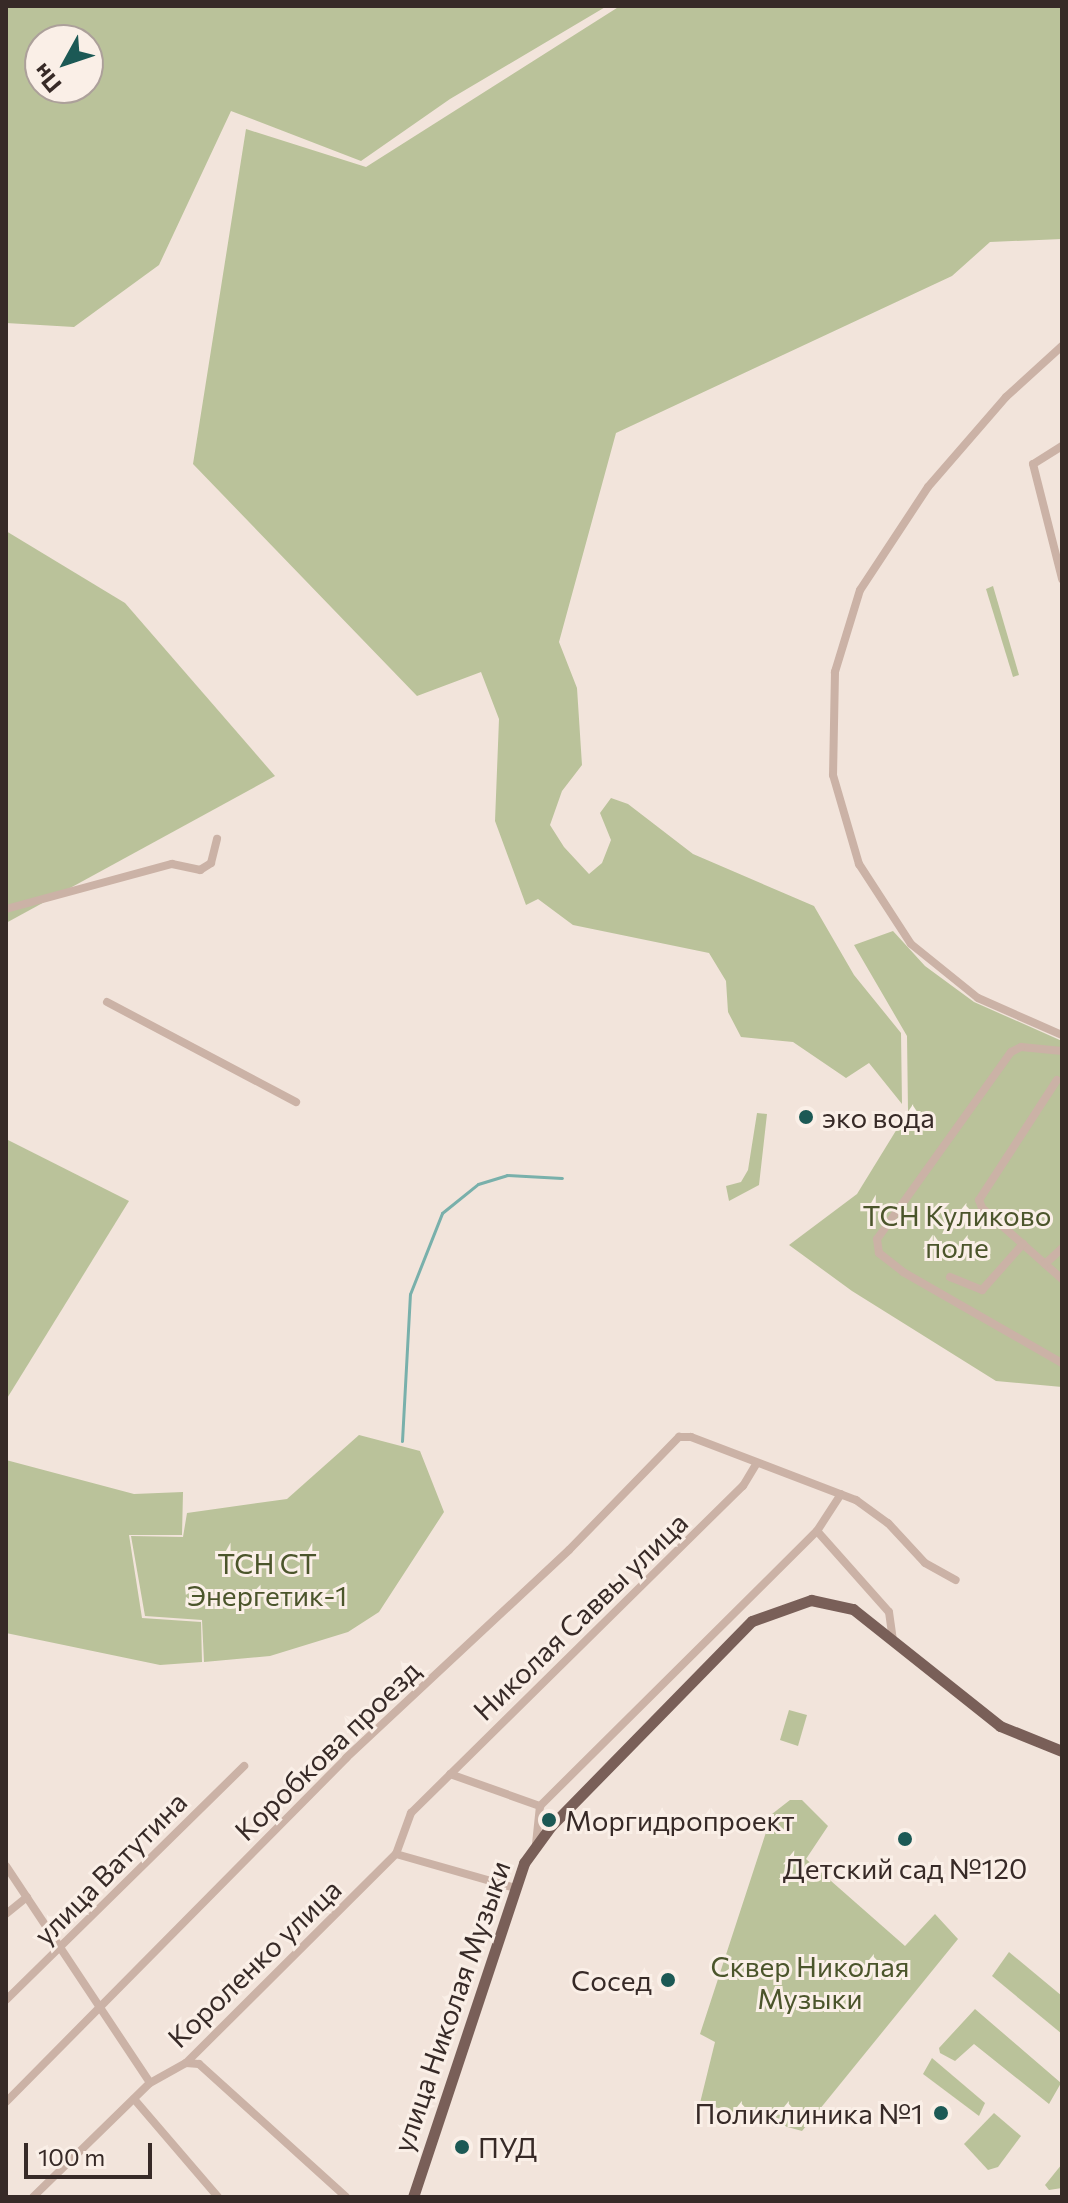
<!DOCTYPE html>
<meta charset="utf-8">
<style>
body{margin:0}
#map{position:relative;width:1068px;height:2203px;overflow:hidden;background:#f2e4db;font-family:Commissioner,sans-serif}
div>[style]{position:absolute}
.green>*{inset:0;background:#bac29a}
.stream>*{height:3px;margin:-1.5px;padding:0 1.5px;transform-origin:1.5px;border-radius:1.5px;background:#79b0ab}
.minor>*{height:8px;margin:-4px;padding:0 4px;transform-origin:4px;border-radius:4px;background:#cbb2a6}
.major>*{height:11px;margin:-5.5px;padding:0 5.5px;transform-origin:5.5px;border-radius:5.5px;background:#795f58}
.dots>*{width:22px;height:22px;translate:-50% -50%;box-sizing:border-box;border:4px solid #faefe7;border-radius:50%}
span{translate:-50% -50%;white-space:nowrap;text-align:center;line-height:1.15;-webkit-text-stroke:6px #faefe7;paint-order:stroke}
.poi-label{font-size:28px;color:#372a27}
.left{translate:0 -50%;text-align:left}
.right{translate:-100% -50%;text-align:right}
.park-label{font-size:28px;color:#4b552b}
.street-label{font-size:28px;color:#372a27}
.frame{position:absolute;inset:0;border:8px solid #372a27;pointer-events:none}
.north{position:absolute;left:24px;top:24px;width:80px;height:80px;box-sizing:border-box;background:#faefe7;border:2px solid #aca09a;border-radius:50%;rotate:230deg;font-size:22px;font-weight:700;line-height:32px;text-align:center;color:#372a27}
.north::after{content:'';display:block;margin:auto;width:28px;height:36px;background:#1c5955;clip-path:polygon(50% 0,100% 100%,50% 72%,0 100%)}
.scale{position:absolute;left:24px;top:2143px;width:128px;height:36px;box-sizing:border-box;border:4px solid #372a27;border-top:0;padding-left:10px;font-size:24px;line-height:28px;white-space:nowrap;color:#372a27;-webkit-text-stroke:6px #faefe7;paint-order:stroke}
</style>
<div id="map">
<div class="green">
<i style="clip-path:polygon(evenodd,6px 6px,607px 6px,450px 99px,361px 161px,231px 111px,159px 265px,74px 327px,6px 323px,6px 6px,40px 40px,88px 40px,88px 88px,40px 88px,40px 40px)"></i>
<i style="clip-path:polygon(620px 6px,1062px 6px,1062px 239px,990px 242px,952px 276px,616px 433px,559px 642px,577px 688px,582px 765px,562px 791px,550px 825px,564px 847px,589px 874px,602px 863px,611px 840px,600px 813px,611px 798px,628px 804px,693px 854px,814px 906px,854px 975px,901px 1033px,902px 1104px,869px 1063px,846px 1078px,793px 1042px,741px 1037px,728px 1012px,726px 981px,709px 953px,573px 925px,538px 899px,526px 905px,495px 821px,499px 719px,481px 672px,417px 696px,193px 464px,246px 129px,366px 167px)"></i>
<i style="clip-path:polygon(6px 531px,125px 603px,275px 776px,6px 923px)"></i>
<i style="clip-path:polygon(993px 586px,1019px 675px,1013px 677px,986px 589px)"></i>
<i style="clip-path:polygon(893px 931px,925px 966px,974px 1002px,1062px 1041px,1062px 1387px,996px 1381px,852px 1291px,789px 1245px,857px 1194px,908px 1111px,907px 1036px,854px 945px)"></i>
<i style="clip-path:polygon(757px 1113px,767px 1114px,759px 1185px,729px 1201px,726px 1186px,741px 1182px,748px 1170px)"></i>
<i style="clip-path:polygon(6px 1139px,129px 1201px,6px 1400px)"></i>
<i style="clip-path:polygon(359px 1435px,420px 1451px,444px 1512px,379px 1612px,348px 1632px,270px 1656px,204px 1662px,202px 1620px,145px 1616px,131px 1536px,183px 1537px,187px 1513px,287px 1499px)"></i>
<i style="clip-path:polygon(6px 1460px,134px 1494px,183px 1492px,182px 1535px,129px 1535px,142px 1618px,201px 1622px,202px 1662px,160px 1665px,6px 1633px)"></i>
<i style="clip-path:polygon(789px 1710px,807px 1715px,798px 1746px,780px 1740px)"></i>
<i style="clip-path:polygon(790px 1800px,802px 1800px,828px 1826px,806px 1859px,905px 1946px,935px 1914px,958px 1939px,802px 2131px,700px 2103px,715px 2042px,700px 2034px,772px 1814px)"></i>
<i style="clip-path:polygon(1009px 1952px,1062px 1996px,1062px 2034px,992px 1976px)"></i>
<i style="clip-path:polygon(975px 2009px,1061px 2083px,1049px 2104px,974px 2044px,955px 2061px,940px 2053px,939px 2048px)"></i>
<i style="clip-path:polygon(932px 2058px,985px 2103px,979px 2116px,923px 2074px)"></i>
<i style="clip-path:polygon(994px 2113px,1021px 2136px,998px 2167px,988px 2170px,964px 2144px)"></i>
<i style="clip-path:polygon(1062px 2164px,1062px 2188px,1049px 2190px,1045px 2185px)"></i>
</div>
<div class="stream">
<i style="left:402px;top:1441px;width:147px;rotate:-86.9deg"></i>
<i style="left:410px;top:1294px;width:87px;rotate:-68.4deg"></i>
<i style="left:442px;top:1213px;width:46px;rotate:-38.9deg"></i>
<i style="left:478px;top:1184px;width:30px;rotate:-17deg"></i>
<i style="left:507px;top:1175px;width:55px;rotate:3.1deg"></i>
</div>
<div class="minor">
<i style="left:1062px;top:346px;width:76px;rotate:137.7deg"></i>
<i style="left:1006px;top:397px;width:119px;rotate:130.9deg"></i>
<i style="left:928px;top:487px;width:123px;rotate:123.4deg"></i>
<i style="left:860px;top:590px;width:86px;rotate:107deg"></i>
<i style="left:835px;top:672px;width:103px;rotate:91.1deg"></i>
<i style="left:833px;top:775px;width:93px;rotate:73.7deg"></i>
<i style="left:859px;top:864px;width:95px;rotate:57deg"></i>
<i style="left:911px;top:944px;width:86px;rotate:38.9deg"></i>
<i style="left:978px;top:998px;width:92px;rotate:23.8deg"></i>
<i style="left:1062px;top:446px;width:34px;rotate:148deg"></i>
<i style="left:1033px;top:464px;width:119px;rotate:75.8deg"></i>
<i style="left:6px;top:909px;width:172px;rotate:-15.2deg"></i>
<i style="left:172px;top:864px;width:29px;rotate:12deg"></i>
<i style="left:200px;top:870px;width:13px;rotate:-32deg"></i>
<i style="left:211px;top:863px;width:25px;rotate:-76deg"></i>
<i style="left:107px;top:1002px;width:214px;rotate:27.9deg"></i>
<i style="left:1062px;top:1051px;width:41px;rotate:-174.4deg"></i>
<i style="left:1021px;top:1047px;width:11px;rotate:153deg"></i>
<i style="left:1011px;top:1052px;width:230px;rotate:125.6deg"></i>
<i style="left:877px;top:1239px;width:14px;rotate:82deg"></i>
<i style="left:879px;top:1253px;width:31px;rotate:38deg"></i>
<i style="left:903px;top:1272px;width:183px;rotate:29.8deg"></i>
<i style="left:1057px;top:1080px;width:143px;rotate:123deg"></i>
<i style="left:979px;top:1200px;width:9px;rotate:69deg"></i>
<i style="left:982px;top:1208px;width:107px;rotate:41.6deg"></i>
<i style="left:1045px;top:1264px;width:23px;rotate:-43deg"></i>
<i style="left:950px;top:1277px;width:35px;rotate:22deg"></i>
<i style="left:982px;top:1290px;width:62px;rotate:-48.3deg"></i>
<i style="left:817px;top:1531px;width:108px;rotate:48.4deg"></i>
<i style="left:889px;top:1612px;width:27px;rotate:82deg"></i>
<i style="left:450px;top:1774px;width:96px;rotate:19.6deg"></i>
<i style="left:536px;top:1844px;width:38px;rotate:-84deg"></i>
<i style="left:540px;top:1806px;width:390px;rotate:-44.8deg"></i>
<i style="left:817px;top:1531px;width:44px;rotate:-57deg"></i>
<i style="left:396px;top:1854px;width:121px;rotate:15.9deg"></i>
<i style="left:6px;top:1866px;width:260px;rotate:56.4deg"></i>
<i style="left:6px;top:1914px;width:27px;rotate:-39deg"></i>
<i style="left:6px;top:2000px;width:334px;rotate:-44.5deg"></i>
<i style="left:186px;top:2063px;width:13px;rotate:4deg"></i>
<i style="left:199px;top:2064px;width:198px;rotate:42.1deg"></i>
<i style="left:134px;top:2099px;width:129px;rotate:49.4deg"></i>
<i style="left:6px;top:2102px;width:484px;rotate:-45.3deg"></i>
<i style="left:346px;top:1758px;width:305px;rotate:-43deg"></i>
<i style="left:569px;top:1550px;width:158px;rotate:-45.8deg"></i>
<i style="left:679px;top:1437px;width:12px"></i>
<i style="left:691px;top:1437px;width:177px;rotate:20.9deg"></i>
<i style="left:856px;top:1500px;width:39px;rotate:36deg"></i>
<i style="left:888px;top:1523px;width:54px;rotate:47.2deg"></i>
<i style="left:925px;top:1563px;width:35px;rotate:29deg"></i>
<i style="left:33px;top:2197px;width:163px;rotate:-44.3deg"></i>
<i style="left:150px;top:2083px;width:41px;rotate:-29.1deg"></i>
<i style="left:186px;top:2063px;width:296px;rotate:-44.9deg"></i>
<i style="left:396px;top:1854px;width:44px;rotate:-69.9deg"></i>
<i style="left:411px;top:1813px;width:466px;rotate:-44.6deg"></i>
<i style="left:743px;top:1486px;width:27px;rotate:-59deg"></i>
</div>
<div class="major">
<i style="left:413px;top:2197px;width:352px;rotate:-71.6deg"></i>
<i style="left:524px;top:1863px;width:46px;rotate:-53.9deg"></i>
<i style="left:551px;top:1826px;width:287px;rotate:-45.6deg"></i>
<i style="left:752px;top:1621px;width:63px;rotate:-19.6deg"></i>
<i style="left:811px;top:1600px;width:43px;rotate:12.1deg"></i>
<i style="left:853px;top:1609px;width:188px;rotate:38.5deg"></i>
<i style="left:1000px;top:1726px;width:67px;rotate:22deg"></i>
</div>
<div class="dots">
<i style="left:806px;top:1117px;background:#1c5955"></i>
<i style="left:549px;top:1820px;background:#1c5955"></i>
<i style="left:905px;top:1839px;background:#1c5955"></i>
<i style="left:668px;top:1980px;background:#1c5955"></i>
<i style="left:941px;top:2113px;background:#1c5955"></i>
<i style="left:462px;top:2147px;background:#1c5955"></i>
</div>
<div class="poi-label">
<span class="left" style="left:822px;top:1117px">эко вода</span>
<span class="left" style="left:565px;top:1820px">Моргидропроект</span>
<span style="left:905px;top:1868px">Детский сад №120</span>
<span class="right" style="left:652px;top:1980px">Сосед</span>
<span class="right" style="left:923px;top:2113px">Поликлиника №1</span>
<span class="left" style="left:478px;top:2147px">ПУД</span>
</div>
<div class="park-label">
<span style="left:957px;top:1231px">ТСН Куликово<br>поле</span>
<span style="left:267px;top:1579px">ТСН СТ<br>Энергетик-1</span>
<span style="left:810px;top:1982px">Сквер Николая<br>Музыки</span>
</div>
<div class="street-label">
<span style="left:580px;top:1616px;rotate:-44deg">Николая Саввы улица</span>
<span style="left:327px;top:1750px;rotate:-44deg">Коробкова проезд</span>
<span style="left:110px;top:1868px;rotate:-45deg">улица Ватутина</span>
<span style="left:254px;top:1963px;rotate:-44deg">Короленко улица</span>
<span style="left:451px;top:2006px;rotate:-71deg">улица Николая Музыки</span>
</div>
<div class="frame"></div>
<div class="north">Пн</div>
<div class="scale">100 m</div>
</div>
